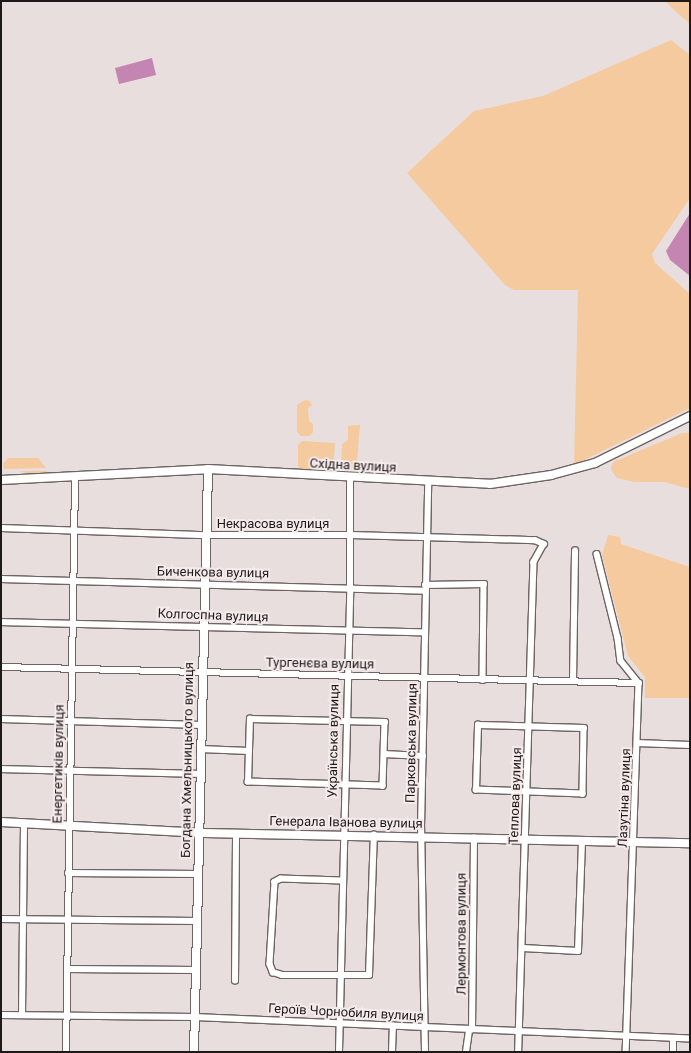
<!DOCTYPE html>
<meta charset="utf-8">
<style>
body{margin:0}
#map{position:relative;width:691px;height:1053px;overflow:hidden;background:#e9dede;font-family:Roboto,sans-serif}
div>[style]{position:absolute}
.green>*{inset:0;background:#f5ca9e}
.water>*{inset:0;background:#c585b2}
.roads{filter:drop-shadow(1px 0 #6d6463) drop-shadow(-1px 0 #6d6463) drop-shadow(0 1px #6d6463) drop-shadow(0 -1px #6d6463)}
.street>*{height:5.5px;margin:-2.75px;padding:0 2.75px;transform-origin:2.75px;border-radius:2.75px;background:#fff}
.secondary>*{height:8px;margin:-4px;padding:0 4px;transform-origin:4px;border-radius:4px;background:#fff}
span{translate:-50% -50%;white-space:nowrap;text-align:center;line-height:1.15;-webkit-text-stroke:4px #f6ebeb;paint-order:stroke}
.street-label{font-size:13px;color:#1e1a1a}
.frame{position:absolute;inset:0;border:2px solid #1e1a1a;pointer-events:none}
</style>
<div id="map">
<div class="green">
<i style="clip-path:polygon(665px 1px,690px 1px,690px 24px,674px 10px)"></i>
<i style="clip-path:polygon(671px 40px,690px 55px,690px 198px,652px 254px,655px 263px,690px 294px,690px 408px,574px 465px,578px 290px,514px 290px,505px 285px,407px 173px,474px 111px,543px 96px)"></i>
<i style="clip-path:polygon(305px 400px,310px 401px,312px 405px,308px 408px,309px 421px,313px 424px,313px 432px,310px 436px,300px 436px,297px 431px,297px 405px)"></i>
<i style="clip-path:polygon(360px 425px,356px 474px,346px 473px,341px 466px,342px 444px,348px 440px,348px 426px)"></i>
<i style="clip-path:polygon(682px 433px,690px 433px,690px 489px,664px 482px,634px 482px,617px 478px,613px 473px,611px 468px,613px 462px)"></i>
<i style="clip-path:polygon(302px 441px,335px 443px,333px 468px,329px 472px,302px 471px,298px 466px,298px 445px)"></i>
<i style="clip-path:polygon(8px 458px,38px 458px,46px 468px,4px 469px,3px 464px)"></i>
<i style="clip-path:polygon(19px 471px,47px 471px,45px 474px,32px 474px)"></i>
<i style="clip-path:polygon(608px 535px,620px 537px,621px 544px,690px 567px,690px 698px,645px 698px,645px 677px,628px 656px,602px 555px)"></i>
</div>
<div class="water">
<i style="clip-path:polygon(152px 58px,156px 75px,119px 84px,115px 68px)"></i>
<i style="clip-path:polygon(690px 213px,690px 276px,670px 260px,666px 251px)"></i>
</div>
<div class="roads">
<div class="street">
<i style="left:1px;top:528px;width:205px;rotate:2deg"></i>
<i style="left:206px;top:535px;width:145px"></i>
<i style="left:351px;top:535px;width:184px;rotate:1.6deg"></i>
<i style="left:535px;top:540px;width:10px;rotate:24deg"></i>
<i style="left:544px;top:544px;width:21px;rotate:119deg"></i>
<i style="left:534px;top:562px;width:490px;rotate:91.8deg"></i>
<i style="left:597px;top:554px;width:87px;rotate:76deg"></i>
<i style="left:618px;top:638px;width:23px;rotate:83deg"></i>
<i style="left:621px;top:661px;width:28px;rotate:51deg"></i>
<i style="left:639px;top:683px;width:369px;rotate:92deg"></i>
<i style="left:1px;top:579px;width:424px;rotate:1.6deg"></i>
<i style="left:425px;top:585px;width:59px;rotate:-1deg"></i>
<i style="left:484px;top:584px;width:96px;rotate:90.6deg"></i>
<i style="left:1px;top:622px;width:424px;rotate:1.4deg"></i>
<i style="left:1px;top:667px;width:638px;rotate:1.44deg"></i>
<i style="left:573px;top:681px;width:130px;rotate:-89.1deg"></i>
<i style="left:1px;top:719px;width:200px;rotate:1.7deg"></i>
<i style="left:250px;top:719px;width:135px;rotate:1.3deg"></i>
<i style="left:385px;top:722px;width:64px;rotate:91.8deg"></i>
<i style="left:383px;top:786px;width:135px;rotate:-178.3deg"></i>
<i style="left:248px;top:782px;width:63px;rotate:-88.2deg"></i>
<i style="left:478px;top:725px;width:106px;rotate:1.6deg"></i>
<i style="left:584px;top:728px;width:66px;rotate:90.9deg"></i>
<i style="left:583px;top:794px;width:107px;rotate:-177.9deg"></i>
<i style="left:476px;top:790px;width:65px;rotate:-88.2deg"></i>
<i style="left:637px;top:743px;width:53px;rotate:2.2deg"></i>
<i style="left:200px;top:749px;width:49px;rotate:2.3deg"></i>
<i style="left:384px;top:754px;width:39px;rotate:3deg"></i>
<i style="left:1px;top:769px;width:199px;rotate:1.4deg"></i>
<i style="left:68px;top:873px;width:130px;rotate:0.4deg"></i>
<i style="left:342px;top:881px;width:61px;rotate:-178.1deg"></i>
<i style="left:281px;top:879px;width:7px;rotate:153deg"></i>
<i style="left:275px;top:882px;width:82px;rotate:93.5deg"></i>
<i style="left:270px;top:964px;width:9px;rotate:69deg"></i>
<i style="left:273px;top:972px;width:9px;rotate:18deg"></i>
<i style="left:282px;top:975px;width:87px"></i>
<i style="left:369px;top:975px;width:140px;rotate:-88deg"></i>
<i style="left:1px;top:919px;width:196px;rotate:0.6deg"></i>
<i style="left:523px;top:948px;width:55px;rotate:3.1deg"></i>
<i style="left:578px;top:951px;width:110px;rotate:-87.9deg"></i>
<i style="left:67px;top:969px;width:129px;rotate:0.4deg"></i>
<i style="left:235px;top:981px;width:147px;rotate:-89.6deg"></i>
<i style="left:1px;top:1015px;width:194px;rotate:0.6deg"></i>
<i style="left:195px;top:1017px;width:495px;rotate:2.5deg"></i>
<i style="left:22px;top:1015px;width:192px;rotate:-89.4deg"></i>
<i style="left:472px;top:1030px;width:192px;rotate:-89.4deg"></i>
<i style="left:66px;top:1052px;width:575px;rotate:-89.1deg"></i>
<i style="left:339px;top:1052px;width:465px;rotate:-88.6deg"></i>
<i style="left:350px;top:587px;width:109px;rotate:-90deg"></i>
<i style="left:392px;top:1052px;width:26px;rotate:-88deg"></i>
<i style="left:425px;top:1052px;width:224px;rotate:-91deg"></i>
<i style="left:421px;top:828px;width:345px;rotate:-88.8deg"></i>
<i style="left:466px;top:1052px;width:22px;rotate:-82deg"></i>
<i style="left:673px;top:1052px;width:13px;rotate:-90deg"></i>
</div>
<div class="secondary">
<i style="left:1px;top:480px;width:207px;rotate:-3deg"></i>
<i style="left:208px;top:469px;width:282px;rotate:3deg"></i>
<i style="left:490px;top:484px;width:62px;rotate:-8.4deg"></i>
<i style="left:551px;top:475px;width:46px;rotate:-15.3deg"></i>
<i style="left:595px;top:463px;width:106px;rotate:-26.3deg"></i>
<i style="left:1px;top:822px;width:203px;rotate:3.1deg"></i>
<i style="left:204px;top:833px;width:486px;rotate:1.2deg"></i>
<i style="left:194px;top:1052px;width:583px;rotate:-88.62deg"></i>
</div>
</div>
<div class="street-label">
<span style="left:353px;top:466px;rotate:3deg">Східна вулиця</span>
<span style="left:273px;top:524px">Некрасова вулиця</span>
<span style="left:213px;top:573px;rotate:1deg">Биченкова вулиця</span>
<span style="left:213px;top:616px;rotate:2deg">Колгоспна вулиця</span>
<span style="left:320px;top:664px;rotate:1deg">Тургенєва вулиця</span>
<span style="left:334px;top:741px;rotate:-89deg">Українська вулиця</span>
<span style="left:412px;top:743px;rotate:-89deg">Парковська вулиця</span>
<span style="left:188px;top:760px;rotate:-89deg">Богдана Хмельницького вулиця</span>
<span style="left:59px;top:764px;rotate:-89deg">Енергетиків вулиця</span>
<span style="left:516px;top:796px;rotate:-88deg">Теплова вулиця</span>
<span style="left:625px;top:798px;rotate:-88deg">Лазутіна вулиця</span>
<span style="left:346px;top:823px;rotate:1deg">Генерала Іванова вулиця</span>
<span style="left:462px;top:934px;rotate:-90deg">Лермонтова вулиця</span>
<span style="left:346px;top:1013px;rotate:3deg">Героїв Чорнобиля вулиця</span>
</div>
<div class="frame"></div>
</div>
